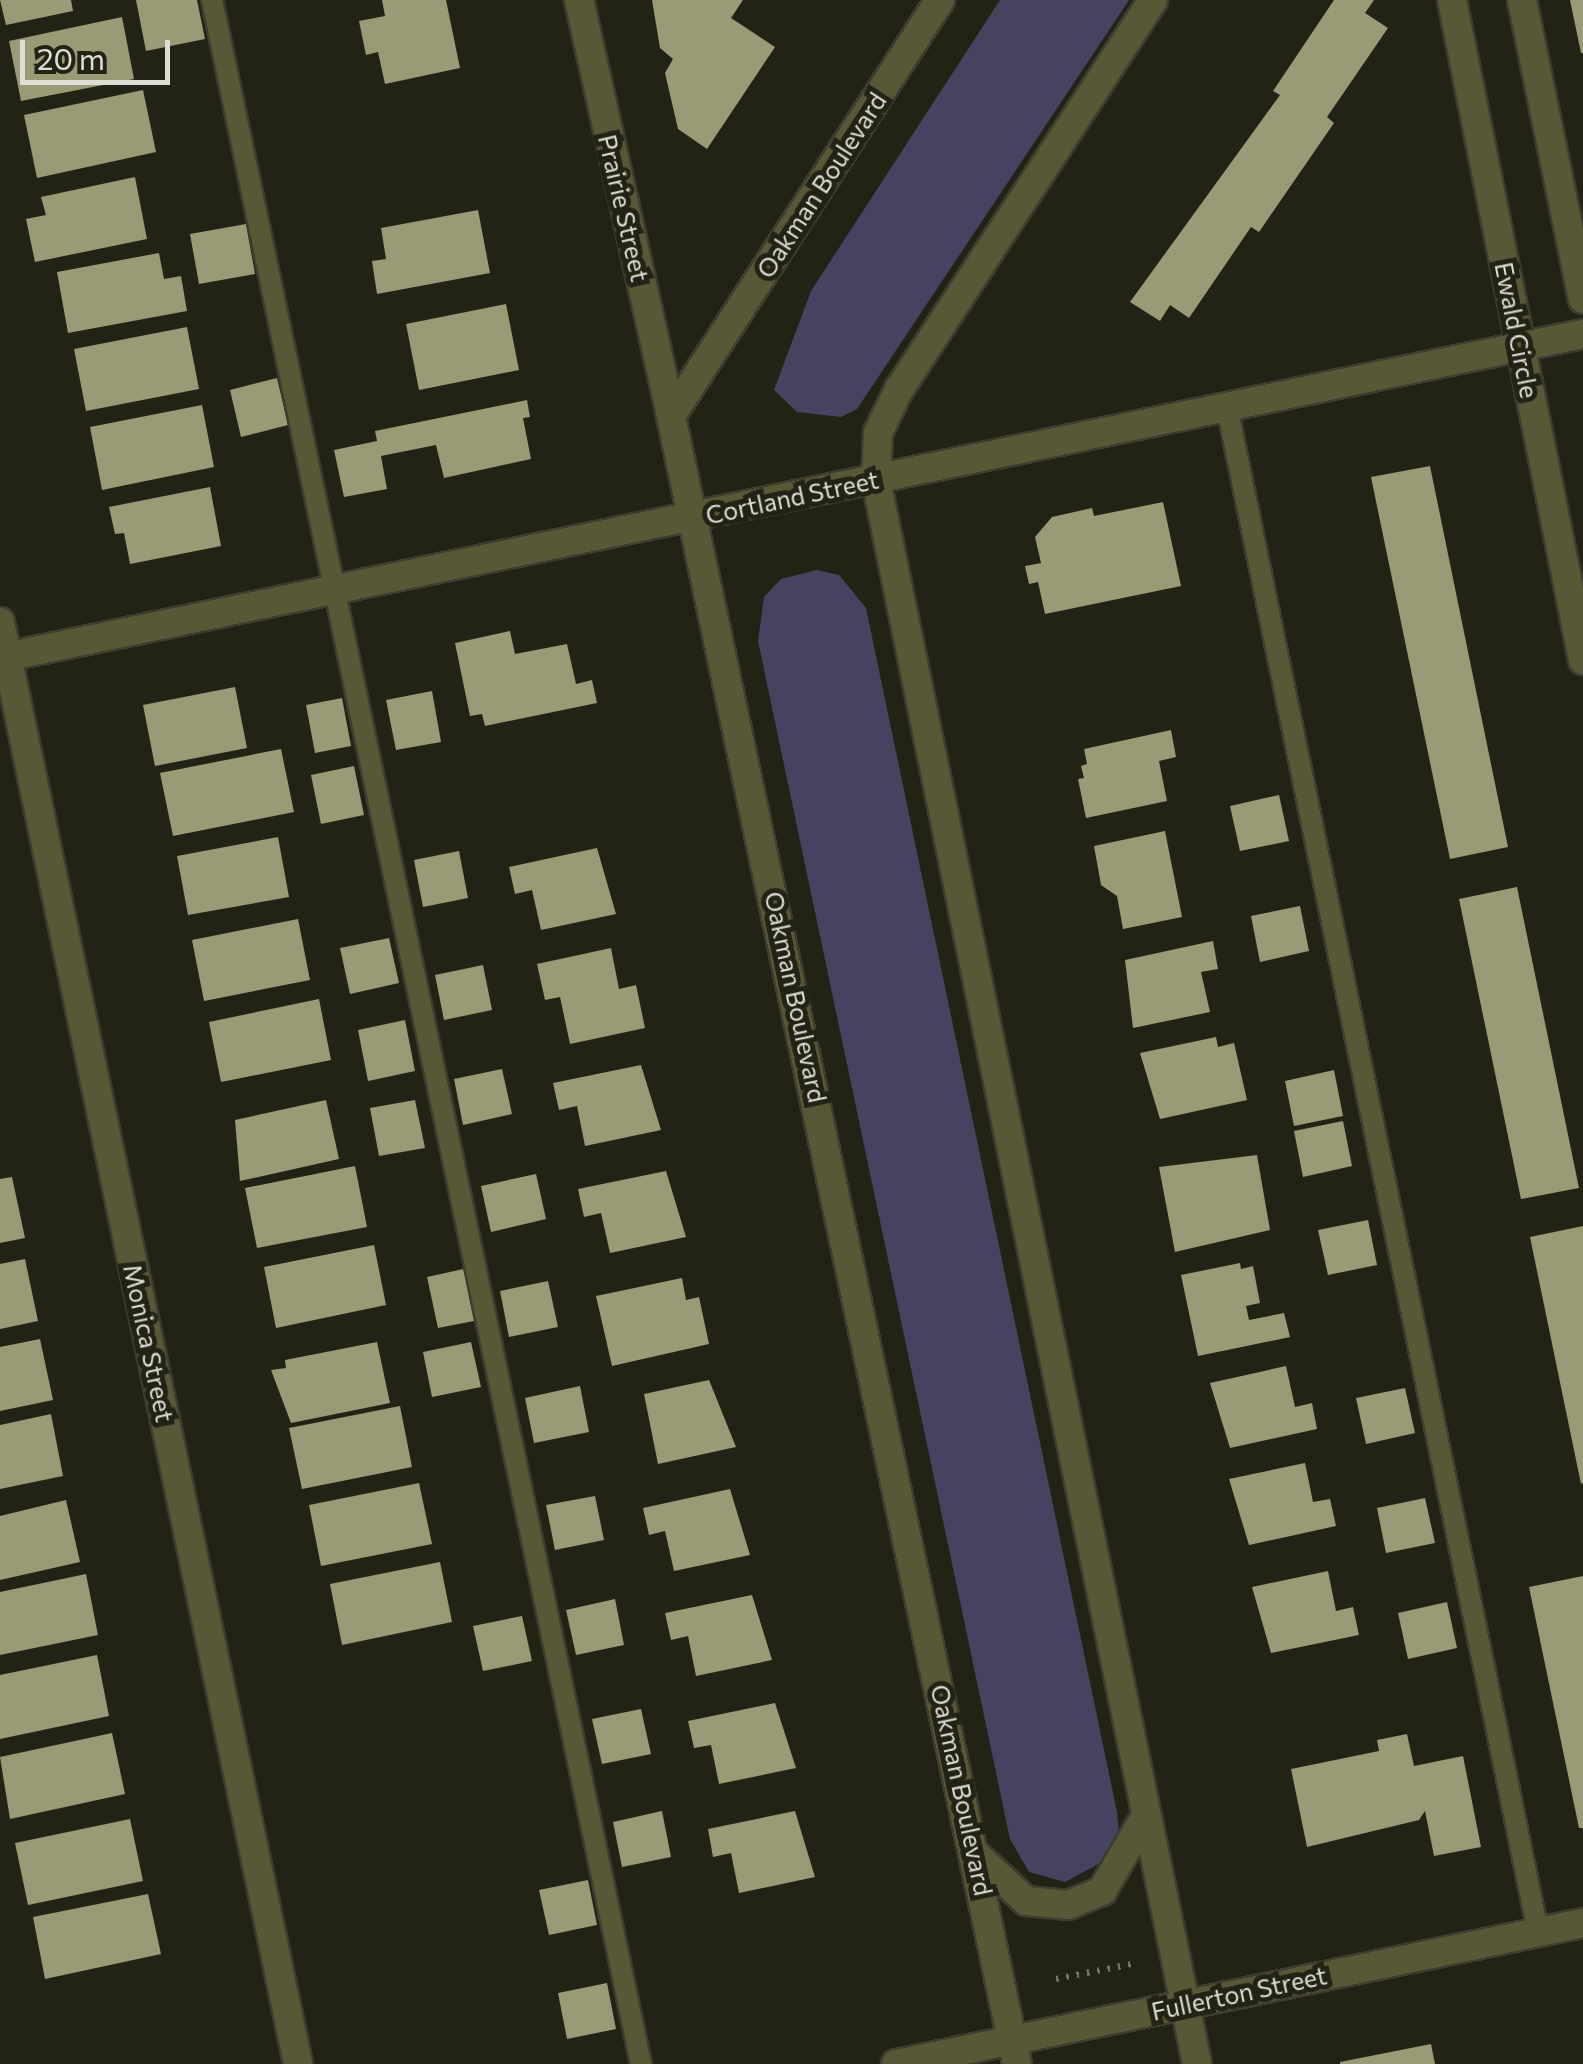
<!DOCTYPE html>
<style>
body{margin:0}
#map{position:relative;width:1583px;height:2064px;overflow:hidden;background:#232315;font-family:Commissioner,sans-serif}
div>[style]{position:absolute}
.green>*{inset:0;background:#464361}
.building>*{inset:0;background:#999a76}
.path>*{height:6px;margin-top:-3px;transform-origin:0;background:repeating-linear-gradient(90deg,#757569 0 2.5px,transparent 0 10.5px)}
.roads{filter:drop-shadow(2px 0 #3d3d30) drop-shadow(-2px 0 #3d3d30) drop-shadow(0 2px #3d3d30) drop-shadow(0 -2px #3d3d30)}
.service>*{height:20px;margin:-10px;padding:0 10px;transform-origin:10px;border-radius:10px;background:#585837}
.minor>*{height:28px;margin:-14px;padding:0 14px;transform-origin:14px;border-radius:14px;background:#585837}
.tertiary>*{height:28px;margin:-14px;padding:0 14px;transform-origin:14px;border-radius:14px;background:#585837}
span{translate:-50% -50%;white-space:nowrap;text-align:center;line-height:1.15;-webkit-text-stroke:10px #232315;paint-order:stroke}
.street-label{font-size:25px;color:#deded5}
.scale{position:absolute;left:20px;top:40px;width:150px;height:45px;box-sizing:border-box;border:5px solid #deded5;border-top:0;padding-left:12px;font-size:30px;line-height:35px;white-space:nowrap;color:#deded5;-webkit-text-stroke:8px #232315;paint-order:stroke}
</style>
<div id="map">
<div class="green">
<i style="clip-path:polygon(1000px 0,1129px 0,857px 409px,841px 417px,797px 412px,774px 390px,811px 291px)"></i>
<i style="clip-path:polygon(817px 570px,839px 575px,866px 608px,1117px 1812px,1119px 1832px,1106px 1860px,1065px 1882px,1029px 1872px,1010px 1839px,758px 641px,764px 597px,781px 579px)"></i>
</div>
<div class="building">
<i style="clip-path:polygon(0 0,71px 0,73px 11px,6px 25px)"></i>
<i style="clip-path:polygon(136px 0,197px 0,205px 39px,146px 51px)"></i>
<i style="clip-path:polygon(382px 0,446px 0,460px 68px,385px 84px,378px 52px,366px 55px,359px 21px,385px 16px)"></i>
<i style="clip-path:polygon(652px 0,743px 0,731px 18px,775px 47px,707px 149px,678px 129px,665px 73px,673px 59px,660px 48px)"></i>
<i style="clip-path:polygon(1334px 0,1374px 0,1365px 13px,1388px 28px,1327px 117px,1334px 123px,1259px 232px,1251px 227px,1189px 318px,1170px 305px,1160px 321px,1130px 302px,1280px 95px,1273px 91px)"></i>
<i style="clip-path:polygon(1570px 0,1583px 0,1583px 53px,1581px 53px)"></i>
<i style="clip-path:polygon(122px 17px,134px 79px,21px 101px,9px 41px)"></i>
<i style="clip-path:polygon(143px 90px,156px 152px,37px 178px,24px 115px)"></i>
<i style="clip-path:polygon(135px 177px,147px 239px,35px 262px,26px 219px,46px 215px,41px 197px)"></i>
<i style="clip-path:polygon(478px 210px,490px 273px,377px 294px,372px 261px,386px 259px,381px 228px)"></i>
<i style="clip-path:polygon(246px 224px,255px 274px,199px 284px,190px 234px)"></i>
<i style="clip-path:polygon(159px 253px,164px 279px,181px 276px,187px 311px,68px 333px,57px 272px)"></i>
<i style="clip-path:polygon(506px 304px,519px 370px,419px 390px,406px 324px)"></i>
<i style="clip-path:polygon(187px 327px,199px 389px,86px 411px,74px 349px)"></i>
<i style="clip-path:polygon(277px 378px,288px 425px,241px 437px,230px 390px)"></i>
<i style="clip-path:polygon(527px 400px,530px 417px,523px 418px,531px 459px,444px 478px,436px 445px,381px 456px,387px 489px,344px 497px,334px 450px,377px 441px,375px 431px)"></i>
<i style="clip-path:polygon(202px 405px,214px 467px,102px 490px,90px 427px)"></i>
<i style="clip-path:polygon(1430px 466px,1508px 847px,1450px 859px,1371px 477px)"></i>
<i style="clip-path:polygon(210px 487px,221px 546px,130px 564px,124px 533px,115px 534px,109px 507px)"></i>
<i style="clip-path:polygon(1163px 502px,1181px 586px,1045px 614px,1038px 582px,1029px 584px,1025px 566px,1041px 563px,1035px 537px,1052px 517px,1092px 508px,1094px 516px)"></i>
<i style="clip-path:polygon(510px 631px,515px 654px,567px 644px,576px 684px,592px 680px,597px 703px,485px 726px,482px 714px,470px 716px,455px 643px)"></i>
<i style="clip-path:polygon(235px 687px,247px 748px,155px 766px,143px 705px)"></i>
<i style="clip-path:polygon(432px 691px,441px 742px,396px 750px,386px 700px)"></i>
<i style="clip-path:polygon(342px 698px,351px 746px,315px 753px,306px 705px)"></i>
<i style="clip-path:polygon(1171px 730px,1176px 757px,1159px 761px,1167px 801px,1086px 818px,1078px 779px,1084px 778px,1081px 766px,1087px 764px,1084px 749px)"></i>
<i style="clip-path:polygon(281px 749px,294px 812px,173px 836px,160px 773px)"></i>
<i style="clip-path:polygon(354px 766px,364px 815px,321px 824px,311px 775px)"></i>
<i style="clip-path:polygon(1279px 795px,1289px 841px,1240px 851px,1230px 806px)"></i>
<i style="clip-path:polygon(1165px 831px,1182px 917px,1123px 929px,1117px 896px,1101px 885px,1094px 846px)"></i>
<i style="clip-path:polygon(278px 837px,289px 897px,188px 915px,177px 856px)"></i>
<i style="clip-path:polygon(597px 848px,616px 914px,541px 930px,532px 890px,515px 894px,509px 867px)"></i>
<i style="clip-path:polygon(459px 851px,468px 898px,423px 907px,414px 860px)"></i>
<i style="clip-path:polygon(1517px 887px,1579px 1188px,1521px 1199px,1459px 899px)"></i>
<i style="clip-path:polygon(1300px 906px,1309px 951px,1260px 962px,1251px 916px)"></i>
<i style="clip-path:polygon(298px 919px,310px 980px,204px 1001px,192px 940px)"></i>
<i style="clip-path:polygon(389px 938px,399px 983px,350px 994px,340px 948px)"></i>
<i style="clip-path:polygon(1213px 941px,1218px 969px,1201px 972px,1210px 1012px,1133px 1028px,1125px 960px)"></i>
<i style="clip-path:polygon(611px 948px,619px 989px,636px 985px,645px 1028px,570px 1044px,560px 997px,545px 1000px,537px 964px)"></i>
<i style="clip-path:polygon(483px 965px,492px 1010px,444px 1020px,435px 975px)"></i>
<i style="clip-path:polygon(319px 999px,331px 1060px,221px 1082px,209px 1022px)"></i>
<i style="clip-path:polygon(405px 1020px,415px 1071px,368px 1081px,358px 1030px)"></i>
<i style="clip-path:polygon(1216px 1037px,1218px 1047px,1234px 1043px,1247px 1100px,1160px 1119px,1140px 1053px)"></i>
<i style="clip-path:polygon(641px 1065px,661px 1130px,585px 1146px,577px 1106px,559px 1110px,553px 1083px)"></i>
<i style="clip-path:polygon(502px 1069px,512px 1114px,463px 1125px,454px 1079px)"></i>
<i style="clip-path:polygon(1334px 1070px,1343px 1116px,1294px 1126px,1285px 1081px)"></i>
<i style="clip-path:polygon(326px 1100px,339px 1159px,240px 1181px,235px 1120px)"></i>
<i style="clip-path:polygon(415px 1100px,425px 1148px,379px 1156px,370px 1108px)"></i>
<i style="clip-path:polygon(1343px 1121px,1352px 1166px,1303px 1177px,1294px 1131px)"></i>
<i style="clip-path:polygon(1257px 1155px,1270px 1230px,1175px 1252px,1159px 1167px)"></i>
<i style="clip-path:polygon(355px 1166px,367px 1227px,257px 1248px,245px 1188px)"></i>
<i style="clip-path:polygon(666px 1171px,686px 1237px,610px 1253px,601px 1213px,584px 1217px,578px 1189px)"></i>
<i style="clip-path:polygon(536px 1174px,546px 1219px,491px 1232px,481px 1186px)"></i>
<i style="clip-path:polygon(12px 1177px,25px 1238px,0 1243px,0 1179px)"></i>
<i style="clip-path:polygon(1368px 1220px,1377px 1265px,1328px 1275px,1318px 1230px)"></i>
<i style="clip-path:polygon(1583px 1226px,1583px 1483px,1581px 1484px,1530px 1237px)"></i>
<i style="clip-path:polygon(374px 1245px,386px 1305px,276px 1328px,264px 1267px)"></i>
<i style="clip-path:polygon(25px 1259px,38px 1321px,0 1329px,0 1264px)"></i>
<i style="clip-path:polygon(1240px 1263px,1241px 1269px,1253px 1266px,1260px 1303px,1246px 1306px,1249px 1320px,1284px 1313px,1290px 1337px,1198px 1356px,1181px 1275px)"></i>
<i style="clip-path:polygon(468px 1268px,479px 1320px,438px 1328px,427px 1277px)"></i>
<i style="clip-path:polygon(682px 1278px,686px 1300px,699px 1297px,709px 1344px,612px 1366px,596px 1296px)"></i>
<i style="clip-path:polygon(548px 1281px,558px 1327px,509px 1337px,500px 1291px)"></i>
<i style="clip-path:polygon(40px 1339px,53px 1400px,0 1411px,0 1347px)"></i>
<i style="clip-path:polygon(377px 1342px,390px 1403px,291px 1423px,271px 1370px,286px 1368px,285px 1360px)"></i>
<i style="clip-path:polygon(471px 1342px,481px 1387px,432px 1397px,423px 1352px)"></i>
<i style="clip-path:polygon(1286px 1366px,1295px 1407px,1312px 1403px,1317px 1429px,1230px 1448px,1210px 1383px)"></i>
<i style="clip-path:polygon(709px 1380px,736px 1447px,658px 1464px,644px 1394px)"></i>
<i style="clip-path:polygon(580px 1386px,589px 1432px,534px 1443px,525px 1398px)"></i>
<i style="clip-path:polygon(1405px 1388px,1415px 1433px,1366px 1444px,1356px 1398px)"></i>
<i style="clip-path:polygon(400px 1406px,412px 1467px,302px 1489px,289px 1428px)"></i>
<i style="clip-path:polygon(51px 1414px,63px 1476px,0 1489px,0 1425px)"></i>
<i style="clip-path:polygon(1305px 1463px,1313px 1502px,1330px 1499px,1336px 1526px,1249px 1545px,1229px 1479px)"></i>
<i style="clip-path:polygon(419px 1483px,432px 1544px,321px 1566px,309px 1505px)"></i>
<i style="clip-path:polygon(730px 1489px,750px 1555px,674px 1571px,665px 1531px,649px 1535px,643px 1508px)"></i>
<i style="clip-path:polygon(595px 1496px,604px 1540px,555px 1550px,546px 1505px)"></i>
<i style="clip-path:polygon(1425px 1498px,1435px 1543px,1386px 1553px,1377px 1508px)"></i>
<i style="clip-path:polygon(66px 1500px,80px 1562px,0 1580px,0 1516px)"></i>
<i style="clip-path:polygon(440px 1562px,452px 1622px,342px 1645px,330px 1584px)"></i>
<i style="clip-path:polygon(1328px 1571px,1336px 1611px,1353px 1607px,1359px 1635px,1271px 1653px,1252px 1587px)"></i>
<i style="clip-path:polygon(86px 1574px,98px 1635px,0 1655px,0 1592px)"></i>
<i style="clip-path:polygon(1583px 1576px,1583px 1828px,1579px 1828px,1529px 1587px)"></i>
<i style="clip-path:polygon(752px 1595px,772px 1660px,696px 1676px,688px 1636px,671px 1640px,665px 1613px)"></i>
<i style="clip-path:polygon(615px 1599px,624px 1645px,576px 1655px,566px 1610px)"></i>
<i style="clip-path:polygon(1447px 1602px,1457px 1648px,1408px 1659px,1398px 1613px)"></i>
<i style="clip-path:polygon(522px 1616px,532px 1661px,483px 1671px,473px 1626px)"></i>
<i style="clip-path:polygon(97px 1655px,109px 1716px,0 1739px,0 1675px)"></i>
<i style="clip-path:polygon(775px 1703px,796px 1768px,719px 1784px,711px 1745px,694px 1748px,688px 1721px)"></i>
<i style="clip-path:polygon(641px 1709px,651px 1754px,602px 1764px,592px 1719px)"></i>
<i style="clip-path:polygon(112px 1733px,125px 1794px,10px 1819px,0 1757px)"></i>
<i style="clip-path:polygon(1407px 1734px,1414px 1766px,1463px 1756px,1481px 1847px,1434px 1856px,1425px 1811px,1419px 1820px,1307px 1847px,1291px 1769px,1379px 1751px,1377px 1740px)"></i>
<i style="clip-path:polygon(662px 1811px,671px 1857px,622px 1867px,613px 1822px)"></i>
<i style="clip-path:polygon(795px 1811px,815px 1877px,739px 1893px,731px 1853px,713px 1857px,708px 1829px)"></i>
<i style="clip-path:polygon(130px 1819px,143px 1881px,28px 1905px,15px 1843px)"></i>
<i style="clip-path:polygon(588px 1880px,597px 1925px,549px 1935px,539px 1890px)"></i>
<i style="clip-path:polygon(148px 1894px,161px 1954px,45px 1979px,33px 1917px)"></i>
<i style="clip-path:polygon(607px 1983px,616px 2029px,567px 2039px,558px 1993px)"></i>
<i style="clip-path:polygon(1431px 2044px,1435px 2064px,1340px 2064px,1340px 2062px)"></i>
</div>
<div class="path">
<i style="left:1056px;top:1979px;width:77px;rotate:-11.2deg"></i>
</div>
<div class="roads">
<div class="service">
<i style="left:212px;top:0;width:2108px;rotate:78.26deg"></i>
<i style="left:1227px;top:407px;width:1556px;rotate:78.47deg"></i>
</div>
<div class="minor">
<i style="left:579px;top:0;width:426px;rotate:77.5deg"></i>
<i style="left:1452px;top:0;width:673px;rotate:78.77deg"></i>
<i style="left:1522px;top:0;width:305px;rotate:78.5deg"></i>
<i style="left:0;top:622px;width:1472px;rotate:78.32deg"></i>
<i style="left:0;top:658px;width:1616px;rotate:-11.57deg"></i>
</div>
<div class="tertiary">
<i style="left:940px;top:0;width:495px;rotate:122.9deg"></i>
<i style="left:671px;top:416px;width:1684px;rotate:78.14deg"></i>
<i style="left:1153px;top:0;width:465px;rotate:123.1deg"></i>
<i style="left:899px;top:389px;width:49px;rotate:115.5deg"></i>
<i style="left:878px;top:433px;width:47px;rotate:92.4deg"></i>
<i style="left:876px;top:480px;width:1616px;rotate:78.54deg"></i>
<i style="left:976px;top:1855px;width:68px;rotate:42.6deg"></i>
<i style="left:1026px;top:1901px;width:42px;rotate:5.4deg"></i>
<i style="left:1068px;top:1905px;width:37px;rotate:-22deg"></i>
<i style="left:1102px;top:1891px;width:83px;rotate:-59.7deg"></i>
<i style="left:896px;top:2064px;width:701px;rotate:-11.6deg"></i>
</div>
</div>
<div class="street-label">
<span style="left:821px;top:185px;rotate:-57deg">Oakman Boulevard</span>
<span style="left:624px;top:208px;rotate:77deg">Prairie Street</span>
<span style="left:1517px;top:330px;rotate:79deg">Ewald Circle</span>
<span style="left:792px;top:497px;rotate:-12deg">Cortland Street</span>
<span style="left:796px;top:997px;rotate:78deg">Oakman Boulevard</span>
<span style="left:149px;top:1343px;rotate:78deg">Monica Street</span>
<span style="left:962px;top:1790px;rotate:78deg">Oakman Boulevard</span>
<span style="left:1239px;top:1993px;rotate:-12deg">Fullerton Street</span>
</div>
<div class="scale">20 m</div>
</div>
